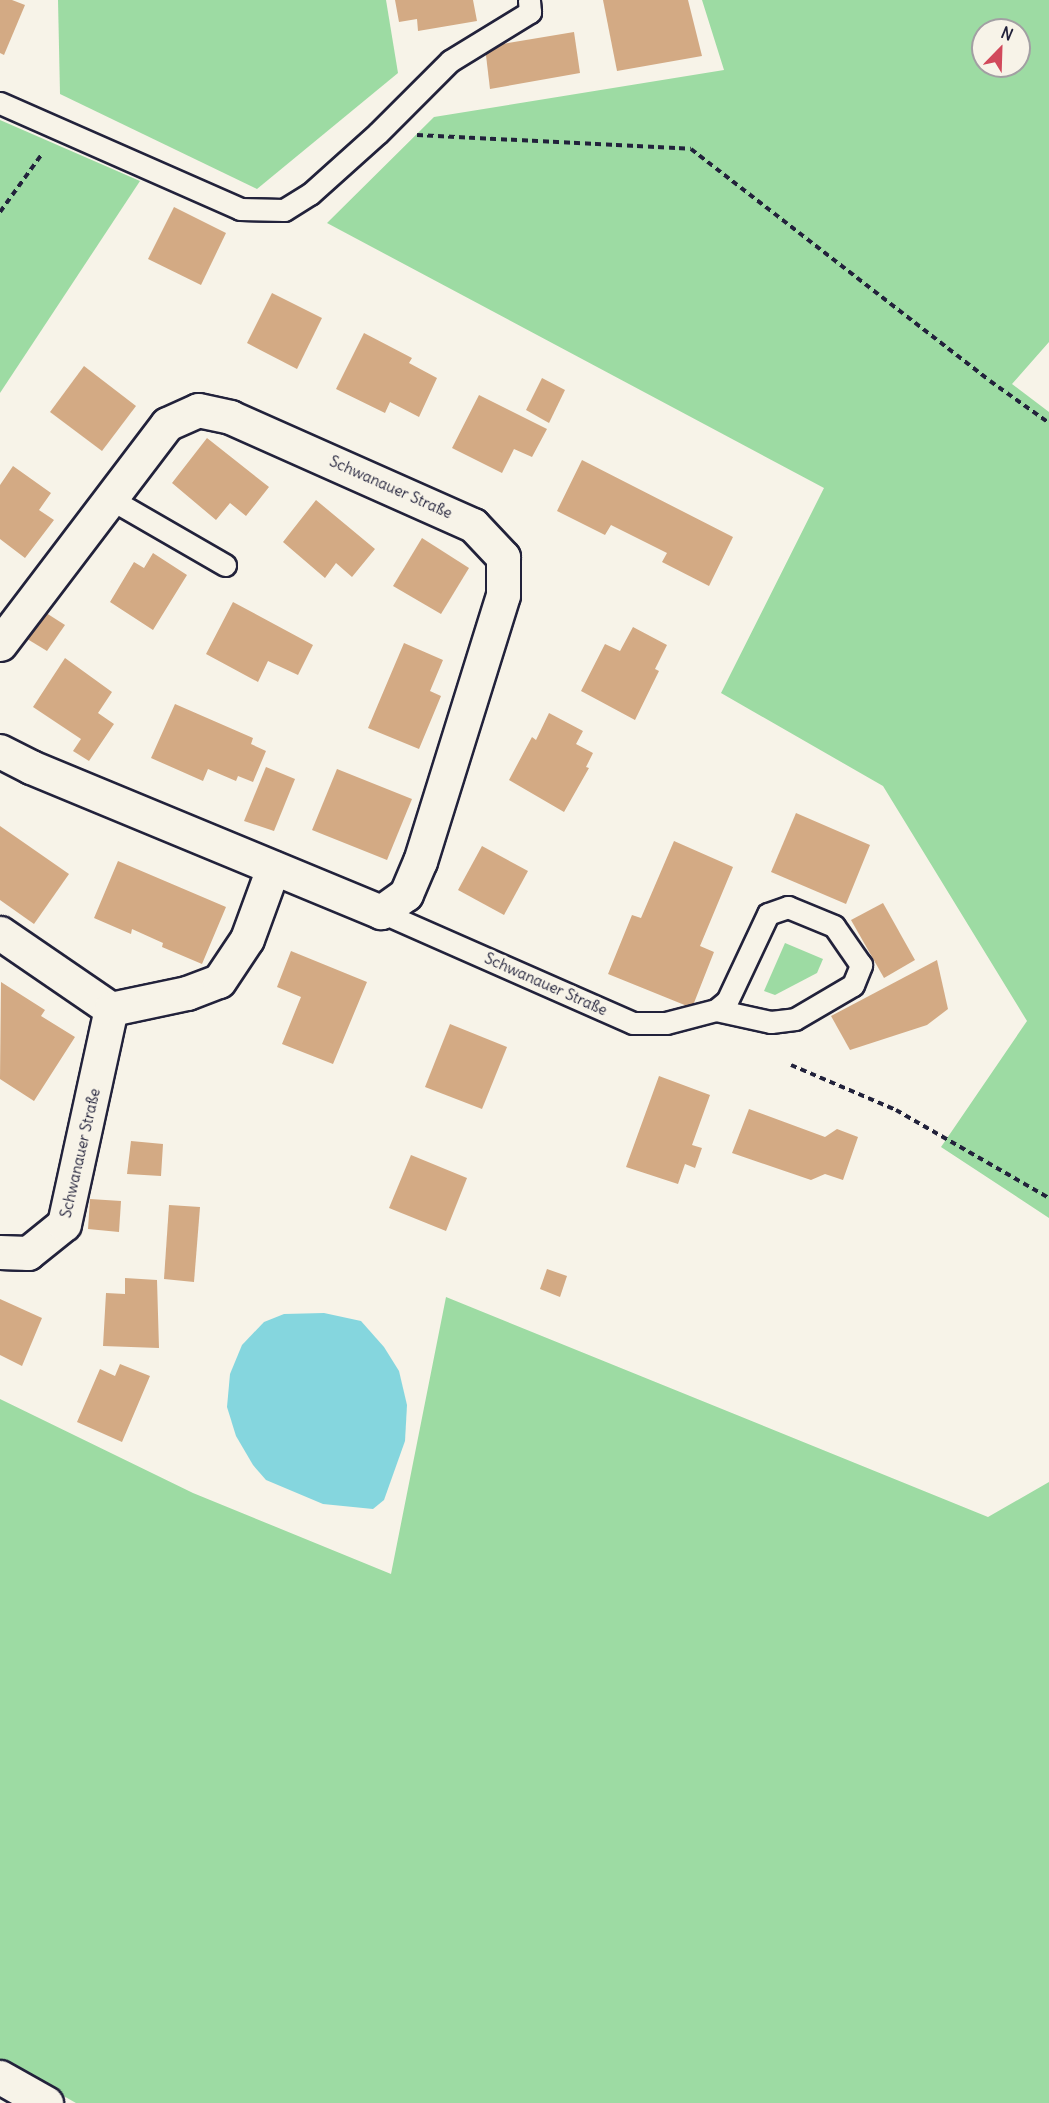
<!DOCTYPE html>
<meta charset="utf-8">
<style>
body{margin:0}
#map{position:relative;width:1049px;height:2103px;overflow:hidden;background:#f7f3e8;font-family:Delius,sans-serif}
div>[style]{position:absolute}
.green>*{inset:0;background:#9ddba3}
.water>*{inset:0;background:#85d6de}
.building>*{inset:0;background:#d3aa84}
.path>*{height:4px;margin-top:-2px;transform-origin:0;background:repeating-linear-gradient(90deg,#22223b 0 6px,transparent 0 10.5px)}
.roads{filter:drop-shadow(2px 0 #22223b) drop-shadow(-2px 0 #22223b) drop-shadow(0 2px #22223b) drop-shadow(0 -2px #22223b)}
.service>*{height:21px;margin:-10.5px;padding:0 10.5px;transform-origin:10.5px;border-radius:10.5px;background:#f7f3e8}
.minor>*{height:33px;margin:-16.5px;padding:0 16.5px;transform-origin:16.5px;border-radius:16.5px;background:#f7f3e8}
span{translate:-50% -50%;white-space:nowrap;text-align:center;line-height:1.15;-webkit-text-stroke:6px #f7f3e8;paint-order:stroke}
.street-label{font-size:15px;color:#22223b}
.north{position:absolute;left:971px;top:18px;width:60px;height:60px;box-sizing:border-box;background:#f7f3e8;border:2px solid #a29fa3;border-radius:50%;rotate:23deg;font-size:16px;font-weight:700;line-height:24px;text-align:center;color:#22223b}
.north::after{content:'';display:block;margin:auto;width:21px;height:27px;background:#d1495b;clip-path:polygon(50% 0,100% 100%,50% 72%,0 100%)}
</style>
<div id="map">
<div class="green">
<i style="clip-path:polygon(58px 0,386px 0,398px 73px,257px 189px,60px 94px)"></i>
<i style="clip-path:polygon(evenodd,702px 0,1049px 0,1049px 342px,1012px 384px,1049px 412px,1049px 1218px,941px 1147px,1027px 1021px,883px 786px,721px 693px,824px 488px,327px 223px,434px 117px,724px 70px,702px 0,983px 30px,1019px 30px,1019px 66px,983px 66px,983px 30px)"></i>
<i style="clip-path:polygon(0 120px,140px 181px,0 393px)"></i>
<i style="clip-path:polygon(785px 943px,823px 959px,817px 973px,775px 995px,764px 991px)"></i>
<i style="clip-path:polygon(446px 1297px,988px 1517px,1049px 1482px,1049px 2103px,76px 2103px,0 2060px,0 1399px,193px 1493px,391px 1574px)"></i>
</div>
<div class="water">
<i style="clip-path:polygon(324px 1313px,361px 1321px,384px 1347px,399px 1371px,407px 1405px,405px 1441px,384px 1500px,373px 1509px,323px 1504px,266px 1480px,253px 1465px,236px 1436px,227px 1407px,230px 1374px,242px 1345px,264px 1322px,284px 1314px)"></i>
</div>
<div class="building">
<i style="clip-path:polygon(0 0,12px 0,25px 5px,4px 55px,0 53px)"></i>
<i style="clip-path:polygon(395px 0,473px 0,477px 21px,418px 31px,417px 19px,399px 22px)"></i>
<i style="clip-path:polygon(603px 0,688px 0,702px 56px,617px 71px)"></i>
<i style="clip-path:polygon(574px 32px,580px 73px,490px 89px,485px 47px)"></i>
<i style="clip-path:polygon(174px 207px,226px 233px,201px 285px,148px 259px)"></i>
<i style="clip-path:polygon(272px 293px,322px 318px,297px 369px,247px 343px)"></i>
<i style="clip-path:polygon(364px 333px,412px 358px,409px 363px,437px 378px,419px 417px,390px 402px,385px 413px,336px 389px)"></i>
<i style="clip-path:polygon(84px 366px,136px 406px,102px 451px,50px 412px)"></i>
<i style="clip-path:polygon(542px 378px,565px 390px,549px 423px,526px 410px)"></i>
<i style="clip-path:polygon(479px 395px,547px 429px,532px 457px,514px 449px,502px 473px,452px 448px)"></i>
<i style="clip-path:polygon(207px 438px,269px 487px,246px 516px,230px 503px,216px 520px,172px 483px)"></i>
<i style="clip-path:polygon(582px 460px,733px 537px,709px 586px,662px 562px,667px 553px,611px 525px,605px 535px,557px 511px)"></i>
<i style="clip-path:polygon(13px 466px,51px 493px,39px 510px,54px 520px,25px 558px,0 539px,0 485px)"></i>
<i style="clip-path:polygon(316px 500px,375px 549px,352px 577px,336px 563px,325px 578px,283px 542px)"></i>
<i style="clip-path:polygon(422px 538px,469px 568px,441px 614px,393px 586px)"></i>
<i style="clip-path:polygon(153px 553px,187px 575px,153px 630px,110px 602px,134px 562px,144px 568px)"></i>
<i style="clip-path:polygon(233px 602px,313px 645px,298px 675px,268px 661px,258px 682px,206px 654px)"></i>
<i style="clip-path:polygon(43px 611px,65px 625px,47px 651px,24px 637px)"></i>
<i style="clip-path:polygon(633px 627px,667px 645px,655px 669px,659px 671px,635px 720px,581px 691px,605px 644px,620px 651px)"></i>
<i style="clip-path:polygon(404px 643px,443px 660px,430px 691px,441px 696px,419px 749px,368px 728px)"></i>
<i style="clip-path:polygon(65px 658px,112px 692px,98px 713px,114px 724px,89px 761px,73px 751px,81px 739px,33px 707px)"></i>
<i style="clip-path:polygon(175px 704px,253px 738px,251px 744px,266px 751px,253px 782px,238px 776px,236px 781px,208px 769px,203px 781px,151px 758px)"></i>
<i style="clip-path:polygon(549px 713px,583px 731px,576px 744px,593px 753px,586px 767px,589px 768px,564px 812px,509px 780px,532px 737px,536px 740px)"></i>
<i style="clip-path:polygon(266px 767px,295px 779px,274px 831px,244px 821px)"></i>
<i style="clip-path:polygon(337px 769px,412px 799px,387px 860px,312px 830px)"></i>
<i style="clip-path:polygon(796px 813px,870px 845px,846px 904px,771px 872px)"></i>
<i style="clip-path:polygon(0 826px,69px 874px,34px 924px,0 900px)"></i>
<i style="clip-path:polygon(674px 841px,733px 867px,700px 946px,714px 952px,692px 1008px,608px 974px,632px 915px,641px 918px)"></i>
<i style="clip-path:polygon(482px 846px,528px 871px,504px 915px,458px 890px)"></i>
<i style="clip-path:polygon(118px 861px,226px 907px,202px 964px,162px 947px,163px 943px,132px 929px,131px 934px,94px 918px)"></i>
<i style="clip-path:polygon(883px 903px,915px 960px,884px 978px,851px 920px)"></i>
<i style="clip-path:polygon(291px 951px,367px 982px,333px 1064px,282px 1044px,301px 997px,277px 987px)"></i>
<i style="clip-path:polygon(937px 960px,948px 1009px,927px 1025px,850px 1050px,831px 1016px)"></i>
<i style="clip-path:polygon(1px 982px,45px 1010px,41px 1016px,75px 1037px,34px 1101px,0 1079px)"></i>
<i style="clip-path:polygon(450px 1024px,507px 1047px,482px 1109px,425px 1087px)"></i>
<i style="clip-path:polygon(659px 1076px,710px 1095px,692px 1145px,702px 1148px,695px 1168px,685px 1164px,678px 1184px,626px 1167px)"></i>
<i style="clip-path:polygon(749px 1109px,825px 1137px,837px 1129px,858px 1137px,843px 1180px,825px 1174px,811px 1180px,732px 1153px)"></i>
<i style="clip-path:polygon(131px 1141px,163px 1144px,161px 1176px,127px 1174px)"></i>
<i style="clip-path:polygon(411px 1155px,467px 1178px,446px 1231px,389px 1208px)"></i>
<i style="clip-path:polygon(90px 1199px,121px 1201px,119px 1232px,88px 1229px)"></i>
<i style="clip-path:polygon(169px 1205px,200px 1207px,194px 1282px,164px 1279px)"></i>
<i style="clip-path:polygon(547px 1269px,567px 1276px,560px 1297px,540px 1289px)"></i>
<i style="clip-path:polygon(125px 1278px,157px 1280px,159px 1348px,103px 1346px,106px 1293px,125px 1294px)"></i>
<i style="clip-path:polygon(0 1299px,42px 1318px,22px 1366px,0 1355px)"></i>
<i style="clip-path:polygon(120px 1364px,150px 1376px,122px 1442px,77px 1422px,100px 1369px,115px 1376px)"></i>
</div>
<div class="path">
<i style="left:417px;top:135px;width:274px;rotate:2.9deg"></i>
<i style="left:691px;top:149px;width:378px;rotate:37.8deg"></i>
<i style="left:990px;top:381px;width:72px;rotate:35.4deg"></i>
<i style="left:0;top:212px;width:72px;rotate:-54.1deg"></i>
<i style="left:791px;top:1065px;width:114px;rotate:23.2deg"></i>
<i style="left:896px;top:1110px;width:177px;rotate:29.9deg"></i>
</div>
<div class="roads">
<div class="service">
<i style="left:0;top:103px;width:262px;rotate:23.8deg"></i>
<i style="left:240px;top:209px;width:44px;rotate:1.3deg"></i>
<i style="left:284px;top:210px;width:31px;rotate:-32deg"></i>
<i style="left:310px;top:194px;width:91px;rotate:-41.9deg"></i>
<i style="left:378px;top:133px;width:102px;rotate:-45deg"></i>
<i style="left:450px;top:61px;width:94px;rotate:-31.5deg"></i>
<i style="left:530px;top:12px;width:12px;rotate:-95deg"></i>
<i style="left:109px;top:498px;width:134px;rotate:30deg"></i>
<i style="left:381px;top:912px;width:275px;rotate:23.8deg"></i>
<i style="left:633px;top:1023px;width:33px"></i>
<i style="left:666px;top:1023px;width:52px;rotate:-14.6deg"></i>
<i style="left:716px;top:1010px;width:56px;rotate:12.3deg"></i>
<i style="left:771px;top:1022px;width:24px;rotate:-7deg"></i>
<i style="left:795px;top:1019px;width:67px;rotate:-30.4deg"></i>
<i style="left:853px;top:985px;width:22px;rotate:-68deg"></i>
<i style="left:861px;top:965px;width:47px;rotate:-124.7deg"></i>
<i style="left:834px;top:926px;width:50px;rotate:-157.6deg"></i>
<i style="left:788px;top:907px;width:21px;rotate:161deg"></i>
<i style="left:768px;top:914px;width:96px;rotate:115.2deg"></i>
<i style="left:727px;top:1001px;width:14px;rotate:141deg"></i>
</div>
<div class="minor">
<i style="left:0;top:644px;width:276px;rotate:-52.8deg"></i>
<i style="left:167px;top:424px;width:34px;rotate:-24deg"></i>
<i style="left:198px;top:410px;width:33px;rotate:12deg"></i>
<i style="left:230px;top:417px;width:266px;rotate:24deg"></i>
<i style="left:473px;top:525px;width:44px;rotate:46.8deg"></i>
<i style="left:503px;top:557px;width:38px;rotate:90deg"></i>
<i style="left:503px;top:595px;width:279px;rotate:107.3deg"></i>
<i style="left:420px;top:861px;width:36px;rotate:113deg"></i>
<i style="left:406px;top:894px;width:31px;rotate:144deg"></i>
<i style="left:381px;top:912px;width:379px;rotate:-157.5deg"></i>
<i style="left:31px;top:767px;width:35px;rotate:-153deg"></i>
<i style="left:0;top:933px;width:135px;rotate:34.4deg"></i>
<i style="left:0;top:1252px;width:28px;rotate:2deg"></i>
<i style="left:28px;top:1253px;width:46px;rotate:-38.9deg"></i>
<i style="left:64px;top:1224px;width:220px;rotate:-77.7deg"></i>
<i style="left:111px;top:1009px;width:78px;rotate:-11.9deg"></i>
<i style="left:187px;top:993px;width:34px;rotate:-21deg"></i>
<i style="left:219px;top:981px;width:50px;rotate:-56.3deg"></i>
<i style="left:247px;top:939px;width:76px;rotate:-69.9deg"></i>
<i style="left:0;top:2077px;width:53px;rotate:29.5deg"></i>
</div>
</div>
<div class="street-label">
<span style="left:391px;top:487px;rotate:24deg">Schwanauer Straße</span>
<span style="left:546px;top:984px;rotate:24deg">Schwanauer Straße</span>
<span style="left:80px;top:1153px;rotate:-77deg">Schwanauer Straße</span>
</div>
<div class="north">N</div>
</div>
